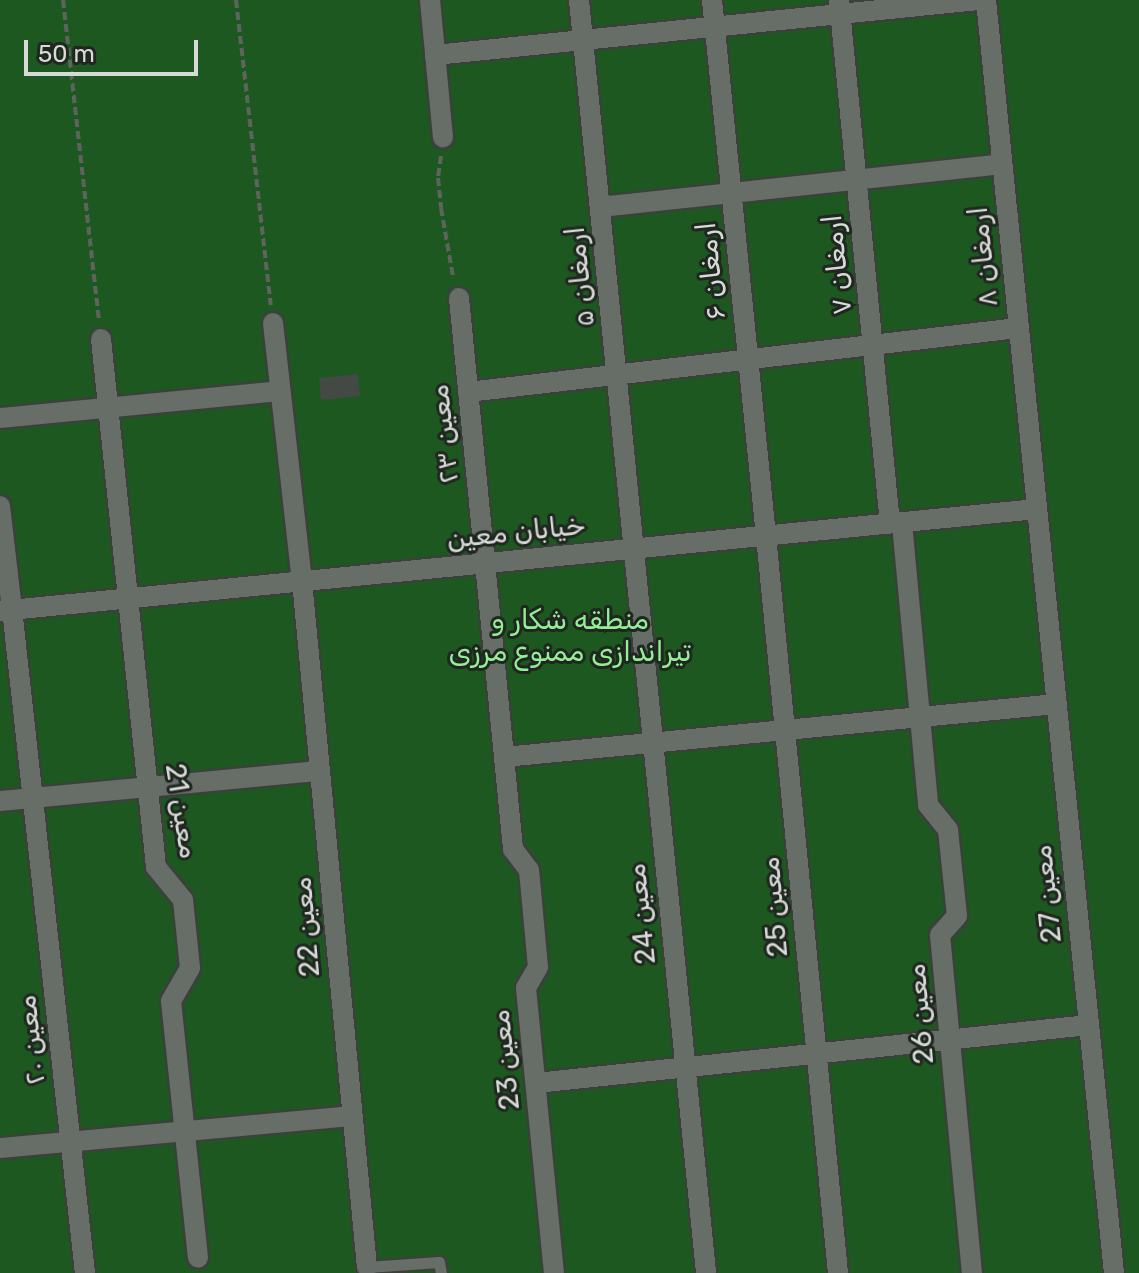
<!DOCTYPE html>
<meta charset="utf-8">
<style>
body{margin:0}
#map{position:relative;width:1139px;height:1273px;overflow:hidden;background:#202620;font-family:Rubik,"Noto Naskh Arabic",sans-serif}
div>[style]{position:absolute}
.green>*{inset:0;background:#1d5821}
.building>*{inset:0;background:#434a43}
.path>*{height:4px;margin-top:-2px;transform-origin:0;background:repeating-linear-gradient(90deg,#5e635e 0 8px,transparent 0 12px)}
.roads{filter:drop-shadow(2px 0 #3b403b) drop-shadow(-2px 0 #3b403b) drop-shadow(0 2px #3b403b) drop-shadow(0 -2px #3b403b)}
.service>*{height:11px;margin:-5.5px;padding:0 5.5px;transform-origin:5.5px;border-radius:5.5px;background:#676e67}
.minor>*{height:20px;margin:-10px;padding:0 10px;transform-origin:10px;border-radius:10px;background:#676e67}
.tertiary>*{height:20px;margin:-10px;padding:0 10px;transform-origin:10px;border-radius:10px;background:#676e67}
span{translate:-50% -50%;white-space:nowrap;text-align:center;line-height:1.15;-webkit-text-stroke:6px #202620;paint-order:stroke}
.street-label{font-size:28px;color:#d7dbd7}
.park-label{font-size:28px;color:#93ee95}
.scale{position:absolute;left:24px;top:40px;width:174px;height:36px;box-sizing:border-box;border:4px solid #d7dbd7;border-top:0;padding-left:10px;font-size:24px;line-height:28px;white-space:nowrap;color:#d7dbd7;-webkit-text-stroke:6px #202620;paint-order:stroke}
</style>
<div id="map">
<div class="green">
<i style="clip-path:polygon(0 0,1139px 0,1139px 1273px,0 1273px)"></i>
</div>
<div class="building">
<i style="clip-path:polygon(358px 374px,360px 396px,321px 400px,319px 378px)"></i>
</div>
<div class="path">
<i style="left:63px;top:0;width:323px;rotate:83.6deg"></i>
<i style="left:236px;top:0;width:307px;rotate:83.5deg"></i>
<i style="left:441px;top:156px;width:22px;rotate:98deg"></i>
<i style="left:438px;top:178px;width:30px;rotate:84deg"></i>
<i style="left:441px;top:208px;width:70px;rotate:80.1deg"></i>
</div>
<div class="roads">
<div class="service">
<i style="left:367px;top:1267px;width:72px;rotate:-4deg"></i>
<i style="left:439px;top:1262px;width:11px;rotate:80deg"></i>
</div>
<div class="minor">
<i style="left:430px;top:0;width:138px;rotate:84.6deg"></i>
<i style="left:579px;top:0;width:1279px;rotate:84.3deg"></i>
<i style="left:712px;top:0;width:539px;rotate:84.25deg"></i>
<i style="left:839px;top:0;width:526px;rotate:84.44deg"></i>
<i style="left:986px;top:0;width:1279px;rotate:84.26deg"></i>
<i style="left:435px;top:55px;width:546px;rotate:-5.78deg"></i>
<i style="left:601px;top:207px;width:403px;rotate:-6.1deg"></i>
<i style="left:459px;top:298px;width:554px;rotate:84.4deg"></i>
<i style="left:513px;top:849px;width:26px;rotate:53deg"></i>
<i style="left:529px;top:870px;width:97px;rotate:84.7deg"></i>
<i style="left:538px;top:967px;width:24px;rotate:120deg"></i>
<i style="left:526px;top:988px;width:286px;rotate:84.4deg"></i>
<i style="left:273px;top:323px;width:260px;rotate:83.6deg"></i>
<i style="left:302px;top:581px;width:689px;rotate:84.59deg"></i>
<i style="left:101px;top:339px;width:531px;rotate:84.05deg"></i>
<i style="left:156px;top:867px;width:43px;rotate:50.7deg"></i>
<i style="left:183px;top:900px;width:68px;rotate:84.1deg"></i>
<i style="left:190px;top:968px;width:38px;rotate:120deg"></i>
<i style="left:171px;top:1001px;width:258px;rotate:84deg"></i>
<i style="left:468px;top:392px;width:554px;rotate:-6.64deg"></i>
<i style="left:0;top:418px;width:281px;rotate:-5.5deg"></i>
<i style="left:0;top:506px;width:104px;rotate:83.4deg"></i>
<i style="left:902px;top:523px;width:283px;rotate:84.7deg"></i>
<i style="left:928px;top:805px;width:32px;rotate:51deg"></i>
<i style="left:948px;top:830px;width:86px;rotate:84deg"></i>
<i style="left:957px;top:916px;width:25px;rotate:132deg"></i>
<i style="left:940px;top:935px;width:340px;rotate:84.6deg"></i>
<i style="left:504px;top:757px;width:555px;rotate:-5.48deg"></i>
<i style="left:0;top:801px;width:321px;rotate:-5.4deg"></i>
<i style="left:536px;top:1083px;width:556px;rotate:-5.99deg"></i>
<i style="left:0;top:1148px;width:353px;rotate:-5.2deg"></i>
</div>
<div class="tertiary">
<i style="left:766px;top:536px;width:741px;rotate:84.42deg"></i>
<i style="left:12px;top:609px;width:668px;rotate:83.73deg"></i>
<i style="left:0;top:611px;width:1042px;rotate:-5.62deg"></i>
</div>
</div>
<div class="street-label">
<span style="left:983px;top:257px;rotate:-96deg">ارمغان ۸</span>
<span style="left:837px;top:265px;rotate:-96deg">ارمغان ۷</span>
<span style="left:711px;top:271px;rotate:-96deg">ارمغان ۶</span>
<span style="left:580px;top:277px;rotate:-96deg">ارمغان ۵</span>
<span style="left:444px;top:434px;rotate:-96deg">معین ۲۳</span>
<span style="left:516px;top:532px;rotate:-6deg">خیابان معین</span>
<span style="left:182px;top:811px;rotate:81deg">معین 21</span>
<span style="left:1047px;top:894px;rotate:-96deg">معین 27</span>
<span style="left:774px;top:907px;rotate:-95deg">معین 25</span>
<span style="left:641px;top:914px;rotate:-96deg">معین 24</span>
<span style="left:306px;top:927px;rotate:-95deg">معین 22</span>
<span style="left:920px;top:1014px;rotate:-95deg">معین 26</span>
<span style="left:31px;top:1040px;rotate:-96deg">معین ۲۰</span>
<span style="left:505px;top:1060px;rotate:-96deg">معین 23</span>
</div>
<div class="park-label">
<span style="left:570px;top:636px">منطقه شکار و<br>تیراندازی ممنوع مرزی</span>
</div>
<div class="scale">50 m</div>
</div>
